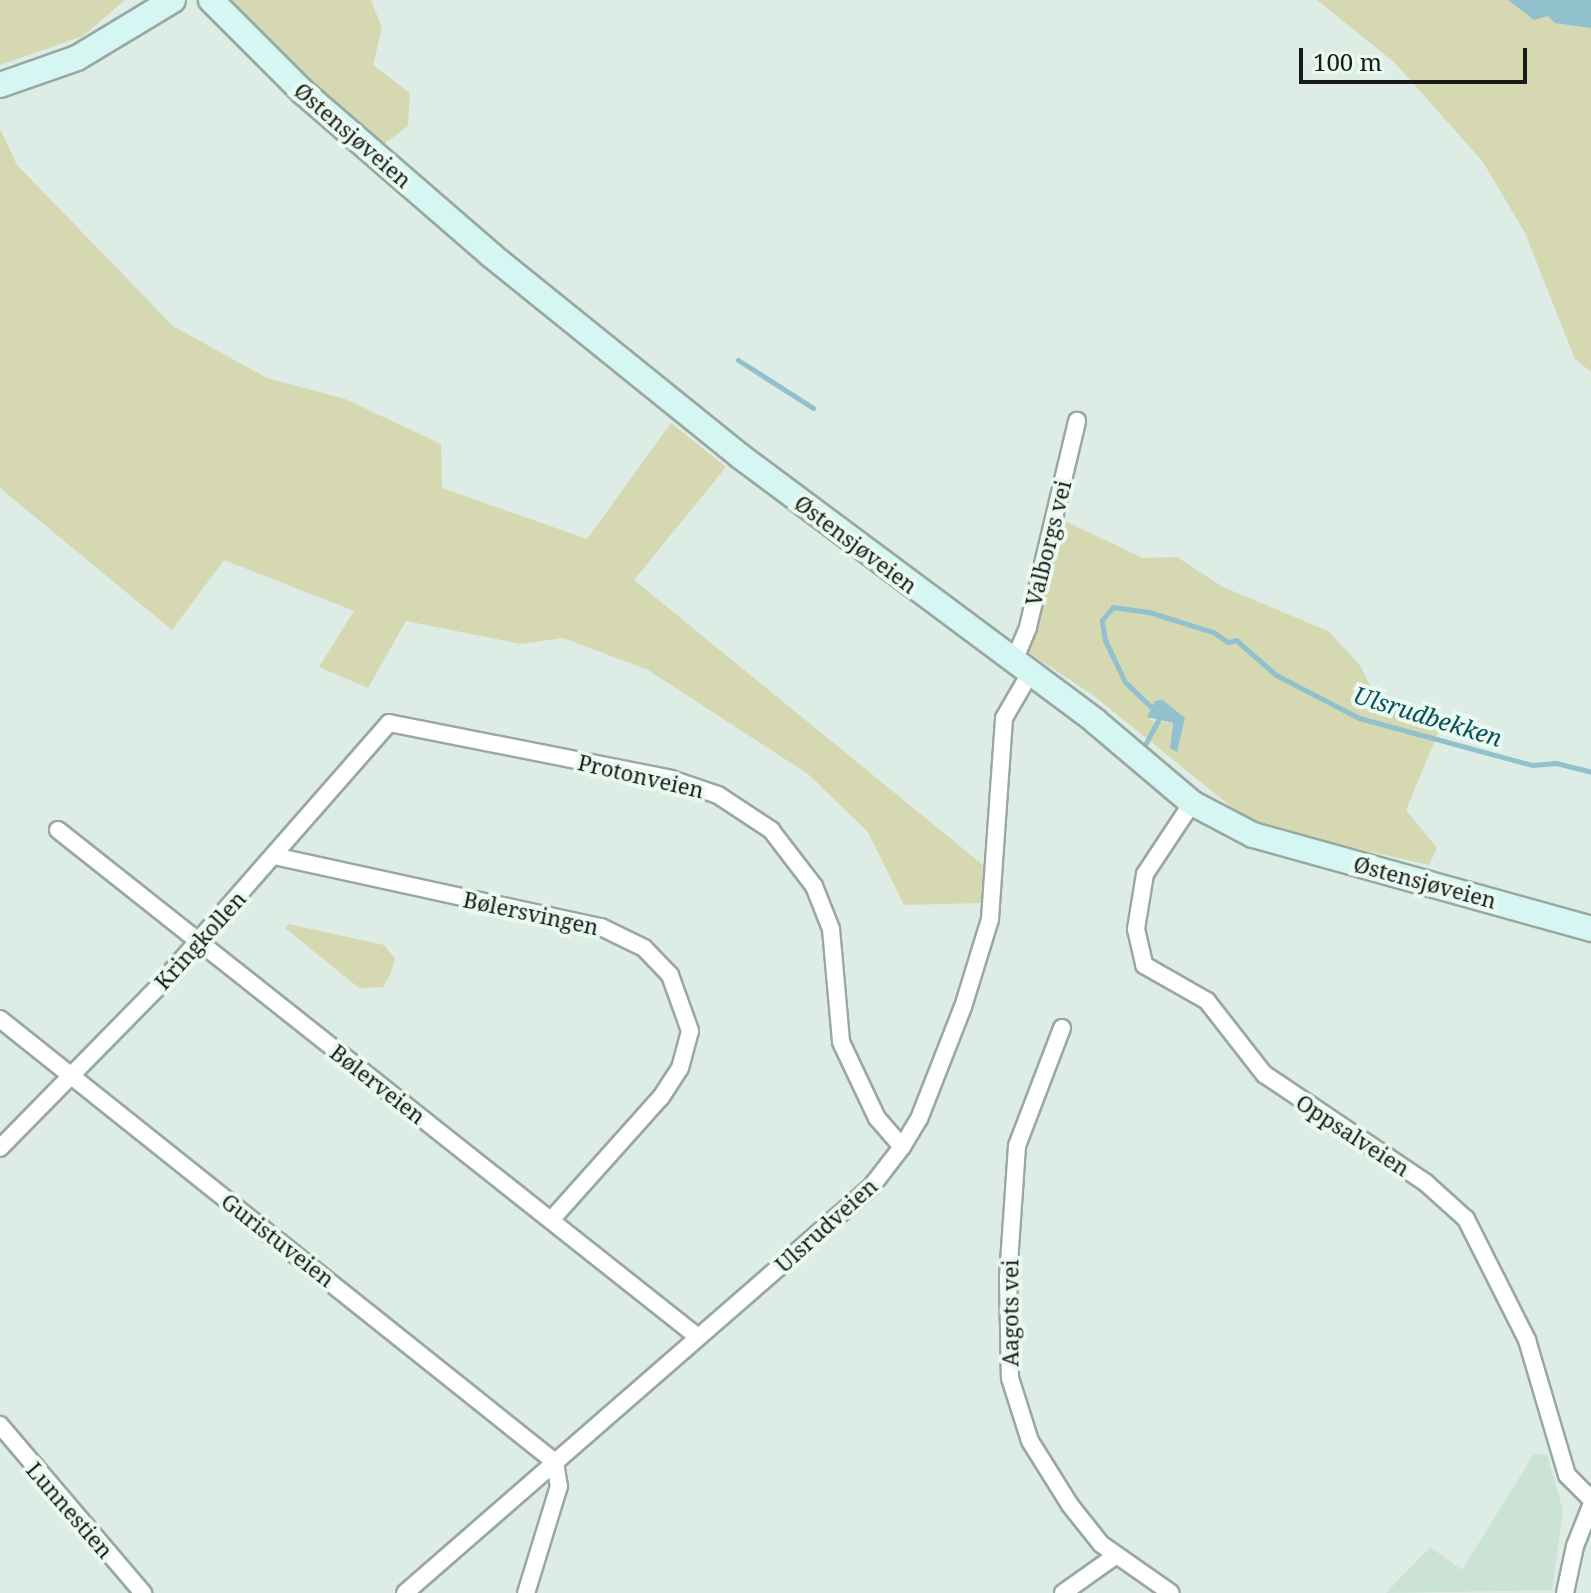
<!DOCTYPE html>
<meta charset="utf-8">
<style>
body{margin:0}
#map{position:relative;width:1591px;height:1593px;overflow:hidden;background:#ddece4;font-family:"Noto Serif",serif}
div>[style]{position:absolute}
.built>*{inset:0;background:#cbe2d6}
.green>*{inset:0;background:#d6d8b2}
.water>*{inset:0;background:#91c1cd}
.stream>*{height:5px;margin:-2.5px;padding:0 2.5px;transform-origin:2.5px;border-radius:2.5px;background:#91c1cd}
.roads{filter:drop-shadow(2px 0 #99a8a0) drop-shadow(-2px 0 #99a8a0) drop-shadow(0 2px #99a8a0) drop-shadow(0 -2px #99a8a0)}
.street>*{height:16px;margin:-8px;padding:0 8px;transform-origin:8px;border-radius:8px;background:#fff}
.secondary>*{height:24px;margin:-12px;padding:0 12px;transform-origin:12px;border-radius:12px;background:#d6f6f3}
span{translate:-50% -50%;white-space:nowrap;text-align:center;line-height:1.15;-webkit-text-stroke:8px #eafaf1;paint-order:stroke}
.street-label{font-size:22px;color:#171c19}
.water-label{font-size:24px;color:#0a505d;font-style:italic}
.scale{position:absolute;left:1299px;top:48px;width:228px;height:36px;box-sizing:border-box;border:4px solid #171c19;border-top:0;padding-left:10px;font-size:24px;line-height:28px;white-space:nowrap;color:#171c19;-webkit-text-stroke:6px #eafaf1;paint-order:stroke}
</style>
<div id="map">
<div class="built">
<i style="clip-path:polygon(1534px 1454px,1547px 1455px,1563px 1510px,1552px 1590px,1386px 1593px,1430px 1547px,1462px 1570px)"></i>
</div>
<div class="green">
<i style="clip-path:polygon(0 0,125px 0,83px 36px,0 65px)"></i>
<i style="clip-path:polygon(231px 0,371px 0,382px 28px,373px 65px,410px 93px,408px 126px,384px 144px,318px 92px)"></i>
<i style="clip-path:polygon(1317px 0,1508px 0,1531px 17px,1549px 16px,1591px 28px,1591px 372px,1575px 359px,1525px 233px,1483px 162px,1395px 63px)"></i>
<i style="clip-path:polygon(0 129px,17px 165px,173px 326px,267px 378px,345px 399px,441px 444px,442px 488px,587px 539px,671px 423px,726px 467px,634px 580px,983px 865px,981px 903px,904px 905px,868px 832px,808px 774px,648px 670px,563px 638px,521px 644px,406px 621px,368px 688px,319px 667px,354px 611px,224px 560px,172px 630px,0 488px)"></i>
<i style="clip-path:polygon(evenodd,1056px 517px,1143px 558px,1177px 557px,1223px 587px,1328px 631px,1360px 665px,1378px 702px,1439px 731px,1406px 810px,1437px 848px,1429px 865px,1254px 825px,1094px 696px,1025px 650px,1056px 517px,1163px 700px,1185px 718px,1178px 733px,1171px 729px,1173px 723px,1149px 720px,1163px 700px)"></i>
<i style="clip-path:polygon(288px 924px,384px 945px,395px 958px,391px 973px,383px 987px,359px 988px,285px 928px)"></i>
</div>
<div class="water">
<i style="clip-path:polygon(1508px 0,1591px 0,1591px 28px,1555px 23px,1548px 16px,1534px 20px)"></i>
<i style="clip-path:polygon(1163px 700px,1185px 718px,1177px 752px,1170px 748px,1173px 723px,1147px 717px,1155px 701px)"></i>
</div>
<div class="stream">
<i style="left:738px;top:360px;width:89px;rotate:32.6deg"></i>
<i style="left:1151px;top:707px;width:36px;rotate:-136deg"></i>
<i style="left:1125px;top:682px;width:47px;rotate:-115.5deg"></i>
<i style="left:1105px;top:640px;width:20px;rotate:-99deg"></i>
<i style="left:1102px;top:620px;width:17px;rotate:-50deg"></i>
<i style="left:1113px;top:607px;width:36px;rotate:8deg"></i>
<i style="left:1149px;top:612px;width:67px;rotate:17.4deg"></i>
<i style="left:1213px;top:632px;width:18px;rotate:34deg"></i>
<i style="left:1228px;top:642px;width:8px;rotate:-14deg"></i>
<i style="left:1236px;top:640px;width:53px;rotate:41.2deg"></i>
<i style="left:1276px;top:675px;width:93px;rotate:27.4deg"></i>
<i style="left:1359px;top:718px;width:179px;rotate:15.2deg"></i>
<i style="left:1532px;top:765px;width:24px;rotate:-5deg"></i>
<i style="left:1556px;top:763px;width:36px;rotate:14deg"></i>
<i style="left:1146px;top:743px;width:27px;rotate:-62deg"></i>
</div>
<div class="roads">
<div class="street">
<i style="left:1013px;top:663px;width:39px;rotate:-67deg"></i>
<i style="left:1028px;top:627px;width:212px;rotate:-76.6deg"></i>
<i style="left:1192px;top:803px;width:85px;rotate:123.5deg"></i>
<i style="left:1145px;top:874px;width:56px;rotate:99.3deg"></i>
<i style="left:1136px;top:929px;width:37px;rotate:77deg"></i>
<i style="left:1144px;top:965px;width:73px;rotate:29.7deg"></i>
<i style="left:1207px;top:1001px;width:93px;rotate:52deg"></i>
<i style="left:1264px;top:1074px;width:195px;rotate:33.9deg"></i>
<i style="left:1426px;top:1183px;width:54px;rotate:42deg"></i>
<i style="left:1466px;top:1219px;width:136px;rotate:63.2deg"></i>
<i style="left:1527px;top:1340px;width:141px;rotate:73.5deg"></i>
<i style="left:1567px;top:1475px;width:34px;rotate:45deg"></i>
<i style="left:58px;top:830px;width:816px;rotate:38.39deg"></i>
<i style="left:274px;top:856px;width:335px;rotate:12.3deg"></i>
<i style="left:601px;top:927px;width:48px;rotate:26deg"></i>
<i style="left:644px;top:948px;width:37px;rotate:46deg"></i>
<i style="left:670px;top:975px;width:59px;rotate:70.3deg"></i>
<i style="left:690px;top:1031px;width:38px;rotate:105deg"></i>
<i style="left:680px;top:1068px;width:35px;rotate:123deg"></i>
<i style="left:661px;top:1097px;width:165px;rotate:131.8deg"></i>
<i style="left:0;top:1019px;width:710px;rotate:38.6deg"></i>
<i style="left:555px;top:1462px;width:24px;rotate:81deg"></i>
<i style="left:559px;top:1486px;width:112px;rotate:107.1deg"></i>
<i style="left:1062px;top:1028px;width:126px;rotate:110.9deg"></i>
<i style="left:1017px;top:1146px;width:131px;rotate:93.9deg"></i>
<i style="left:1008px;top:1277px;width:101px;rotate:88.9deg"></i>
<i style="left:1010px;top:1378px;width:66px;rotate:72.4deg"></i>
<i style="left:1030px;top:1441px;width:75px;rotate:58deg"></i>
<i style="left:1070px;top:1505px;width:50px;rotate:51.5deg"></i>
<i style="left:1101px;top:1544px;width:85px;rotate:35deg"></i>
<i style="left:0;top:1148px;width:224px;rotate:-45.5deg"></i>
<i style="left:157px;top:988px;width:352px;rotate:-48.8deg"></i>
<i style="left:389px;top:723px;width:288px;rotate:11.2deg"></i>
<i style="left:671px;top:779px;width:50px;rotate:18.8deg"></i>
<i style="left:718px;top:795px;width:64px;rotate:33.4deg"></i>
<i style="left:771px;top:830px;width:71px;rotate:52.5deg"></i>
<i style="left:814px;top:886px;width:46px;rotate:68.4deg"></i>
<i style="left:831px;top:929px;width:113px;rotate:84.9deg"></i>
<i style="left:841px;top:1042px;width:84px;rotate:64.7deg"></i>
<i style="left:877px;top:1118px;width:38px;rotate:49deg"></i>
<i style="left:0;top:1425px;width:221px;rotate:49.6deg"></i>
<i style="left:405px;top:1593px;width:618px;rotate:-41.06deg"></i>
<i style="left:871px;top:1187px;width:51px;rotate:-52.2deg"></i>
<i style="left:902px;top:1147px;width:33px;rotate:-59deg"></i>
<i style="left:919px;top:1119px;width:120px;rotate:-68.6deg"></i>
<i style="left:963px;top:1007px;width:92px;rotate:-72.9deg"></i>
<i style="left:990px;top:919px;width:201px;rotate:-86deg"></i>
<i style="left:1004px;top:718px;width:50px;rotate:-59.8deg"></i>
<i style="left:1063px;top:1593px;width:64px;rotate:-35.4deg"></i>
<i style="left:1565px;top:1593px;width:48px;rotate:-78deg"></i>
<i style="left:1575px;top:1546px;width:43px;rotate:-68.2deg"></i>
</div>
<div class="secondary">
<i style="left:211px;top:0;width:130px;rotate:45deg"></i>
<i style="left:303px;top:92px;width:249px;rotate:40.9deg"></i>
<i style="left:491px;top:255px;width:320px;rotate:38.9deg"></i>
<i style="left:740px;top:456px;width:443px;rotate:36.7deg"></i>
<i style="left:1095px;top:721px;width:127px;rotate:40.2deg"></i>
<i style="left:1192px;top:803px;width:69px;rotate:27.7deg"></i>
<i style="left:1253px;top:835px;width:351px;rotate:15.5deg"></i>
<i style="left:0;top:85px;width:82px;rotate:-19.3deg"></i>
<i style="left:77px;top:58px;width:112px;rotate:-31.1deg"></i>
</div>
</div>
<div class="street-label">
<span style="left:353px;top:135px;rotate:41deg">Østensjøveien</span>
<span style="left:1048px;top:543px;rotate:-76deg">Valborgs vei</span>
<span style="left:856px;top:544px;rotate:37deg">Østensjøveien</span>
<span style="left:641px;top:776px;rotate:13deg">Protonveien</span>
<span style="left:1425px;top:882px;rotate:15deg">Østensjøveien</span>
<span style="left:531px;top:913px;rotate:12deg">Bølersvingen</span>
<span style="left:200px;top:940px;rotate:-48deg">Kringkollen</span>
<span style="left:378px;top:1084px;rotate:38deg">Bølerveien</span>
<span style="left:1353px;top:1135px;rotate:33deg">Oppsalveien</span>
<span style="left:826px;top:1225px;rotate:-42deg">Ulsrudveien</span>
<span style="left:278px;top:1240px;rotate:38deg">Guristuveien</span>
<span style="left:1010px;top:1313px;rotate:-90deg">Aagots vei</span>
<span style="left:70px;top:1510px;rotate:49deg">Lunnestien</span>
</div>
<div class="water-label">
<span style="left:1428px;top:716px;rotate:17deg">Ulsrudbekken</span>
</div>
<div class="scale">100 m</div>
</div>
